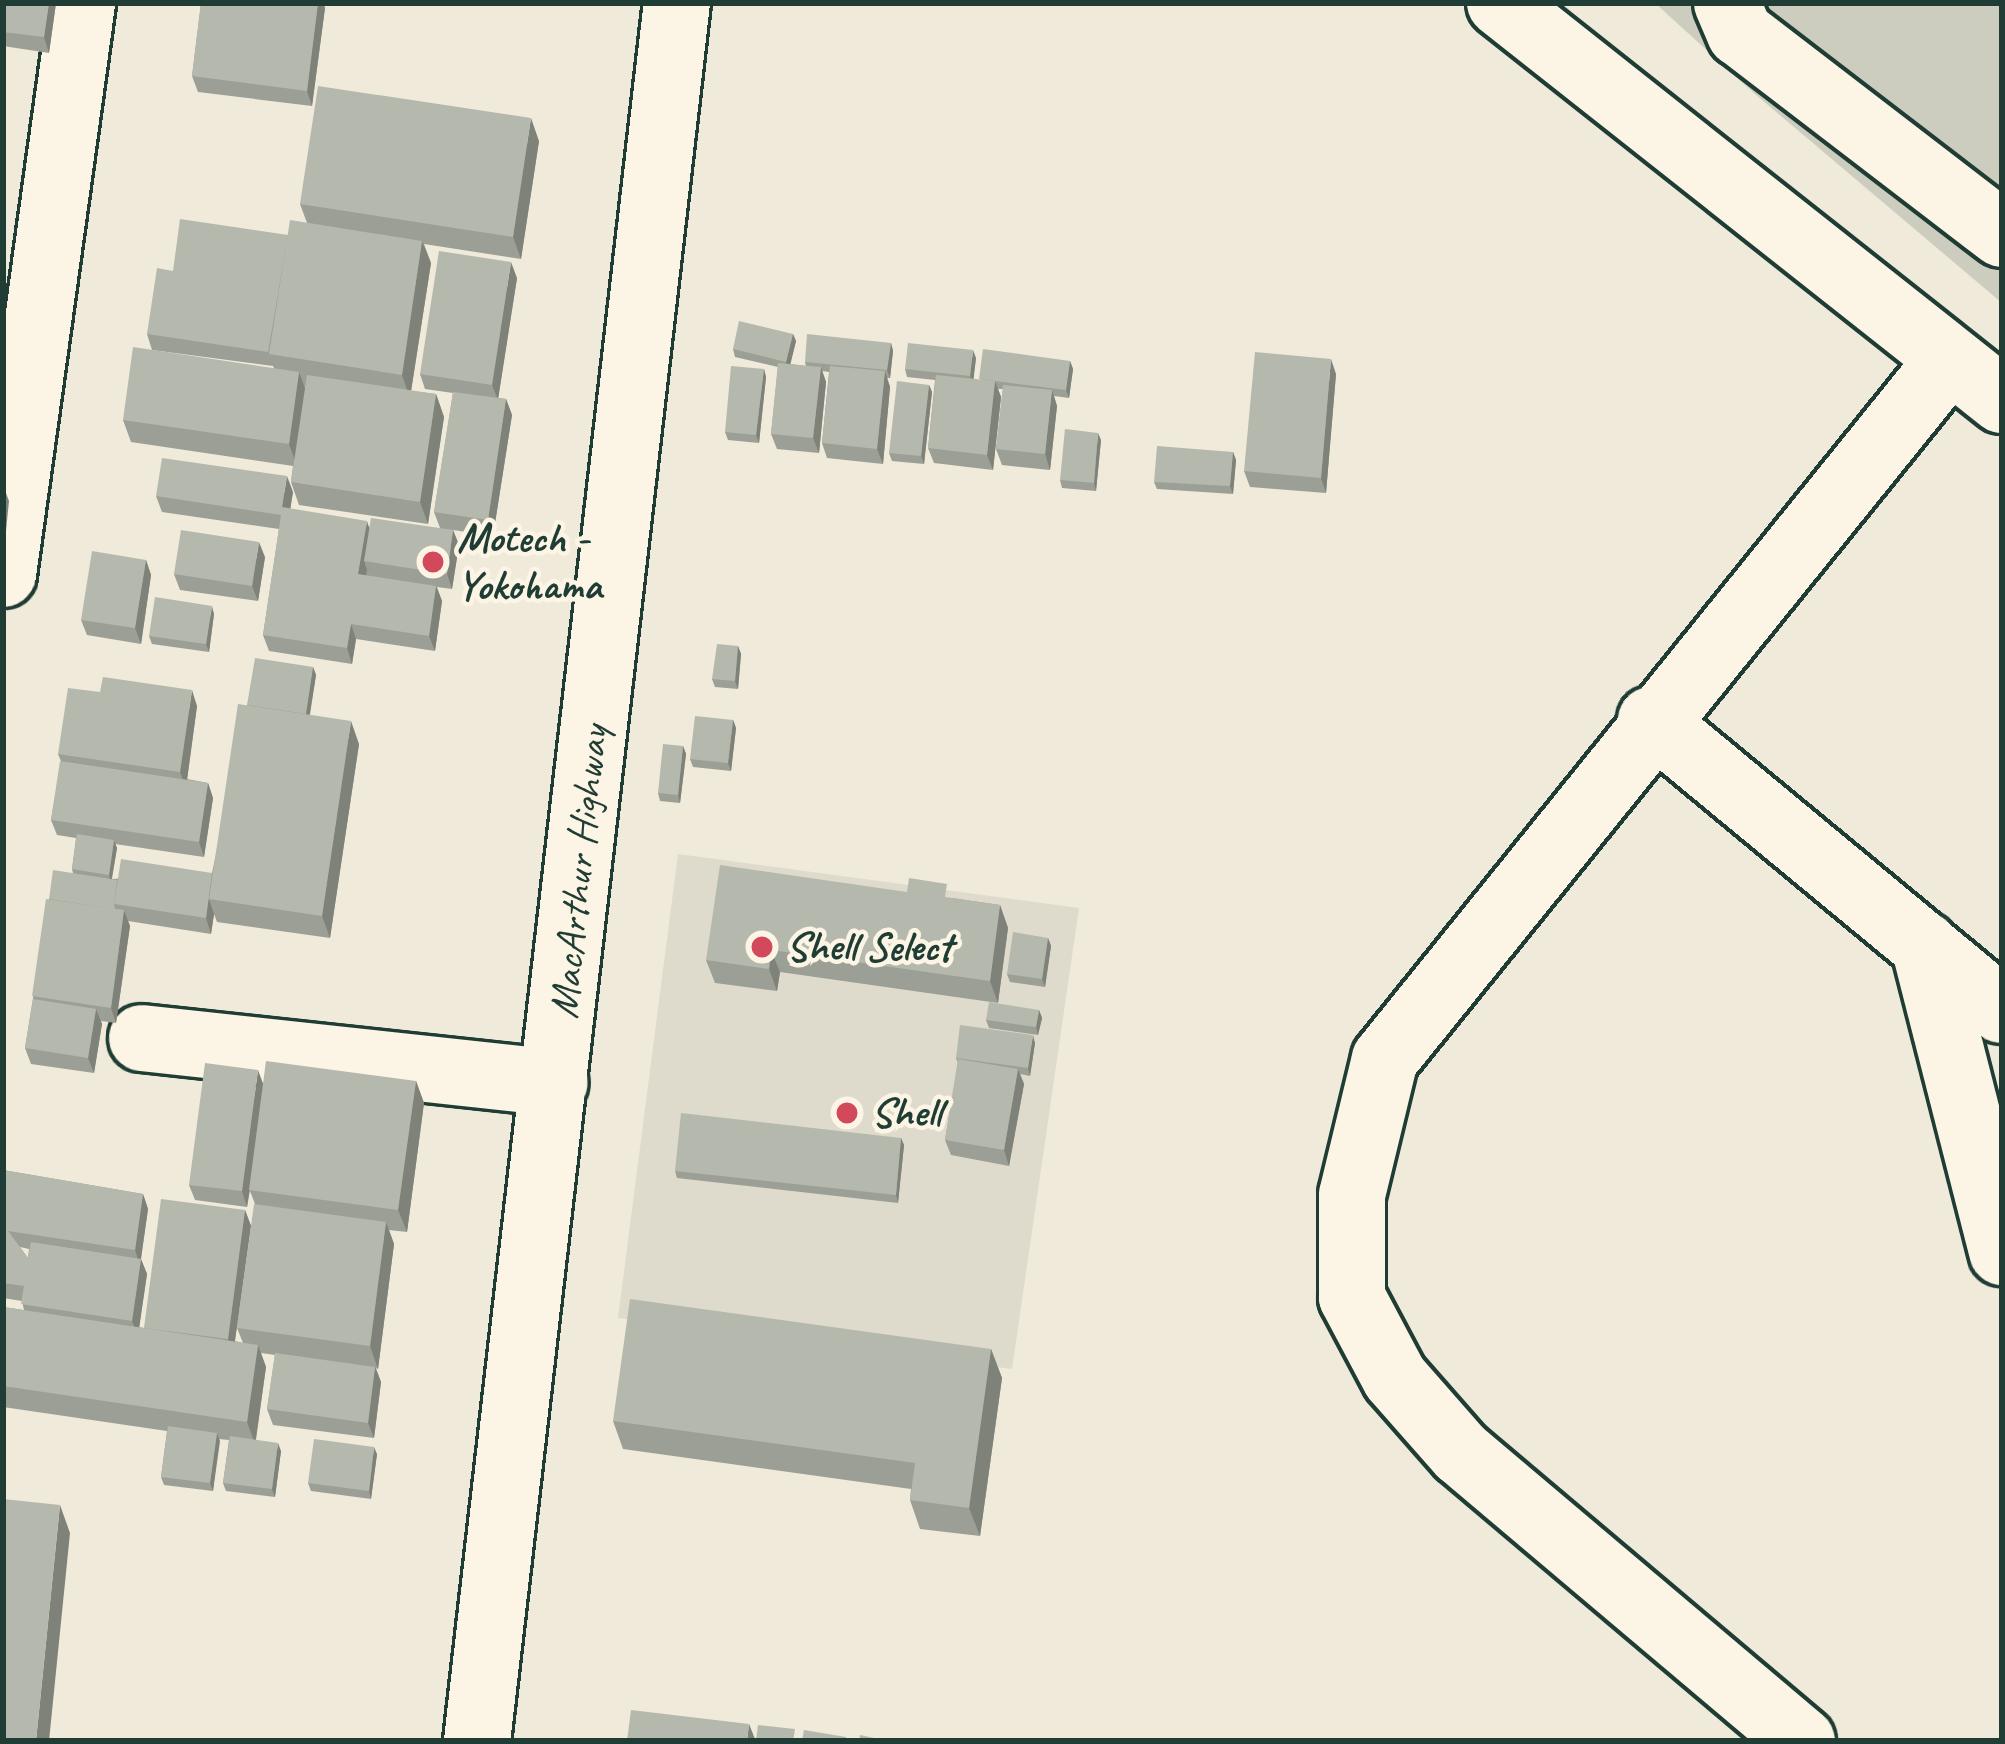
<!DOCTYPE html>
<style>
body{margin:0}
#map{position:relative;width:2005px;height:1744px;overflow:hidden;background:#efeada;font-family:Caveat,sans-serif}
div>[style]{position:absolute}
.built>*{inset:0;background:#dedbcc}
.green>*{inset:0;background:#cccdbf}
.roads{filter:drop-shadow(3px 0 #1f3d34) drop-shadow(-3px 0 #1f3d34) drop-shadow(0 3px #1f3d34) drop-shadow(0 -3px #1f3d34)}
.minor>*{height:66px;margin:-33px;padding:0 33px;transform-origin:33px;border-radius:33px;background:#fcf5e5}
.highway>*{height:66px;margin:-33px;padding:0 33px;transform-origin:33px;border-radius:33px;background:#fcf5e5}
.wall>*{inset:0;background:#9c9f95}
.shaded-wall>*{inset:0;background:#7f8279}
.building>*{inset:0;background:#b5b9ad}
.dots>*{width:33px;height:33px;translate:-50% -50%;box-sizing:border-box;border:6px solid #fcf5e5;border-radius:50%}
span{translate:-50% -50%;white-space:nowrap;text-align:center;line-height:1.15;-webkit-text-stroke:9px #fcf5e5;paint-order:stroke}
.poi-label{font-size:42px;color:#1f3d34;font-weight:700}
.left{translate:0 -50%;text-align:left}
.street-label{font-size:42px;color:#1f3d34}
.frame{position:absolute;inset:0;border:6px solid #1f3d34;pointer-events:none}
</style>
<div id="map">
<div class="built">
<i style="clip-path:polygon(678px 854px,1079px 908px,1012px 1369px,618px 1318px)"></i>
</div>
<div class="green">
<i style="clip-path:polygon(1655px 3px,2002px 3px,2002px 303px,1755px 94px)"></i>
</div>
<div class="roads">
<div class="minor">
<i style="left:1500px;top:3px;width:640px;rotate:38.34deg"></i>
<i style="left:1727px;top:3px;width:33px;rotate:67deg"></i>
<i style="left:1740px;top:33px;width:330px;rotate:37.5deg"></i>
<i style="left:3px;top:574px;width:576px;rotate:-82.12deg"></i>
<i style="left:1651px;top:720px;width:455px;rotate:39.6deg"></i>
<i style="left:1924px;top:945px;width:317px;rotate:75.7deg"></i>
<i style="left:142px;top:1038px;width:415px;rotate:6.2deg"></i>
<i style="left:1802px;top:1741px;width:446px;rotate:-139.8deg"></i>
<i style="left:1461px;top:1453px;width:100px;rotate:-131.3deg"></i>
<i style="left:1395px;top:1378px;width:92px;rotate:-118deg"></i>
<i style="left:1352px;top:1297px;width:102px;rotate:-90deg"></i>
<i style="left:1352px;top:1195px;width:140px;rotate:-76.4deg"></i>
<i style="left:1385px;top:1059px;width:898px;rotate:-51.1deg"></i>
</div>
<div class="highway">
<i style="left:477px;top:1741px;width:1749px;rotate:-83.44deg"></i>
</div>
</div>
<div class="wall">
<i style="clip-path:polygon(3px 3px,56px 3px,49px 53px,3px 46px)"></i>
<i style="clip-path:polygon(201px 3px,323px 3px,325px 8px,312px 106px,198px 92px,192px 76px)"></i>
<i style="clip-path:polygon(539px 141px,521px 259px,424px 244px,431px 263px,411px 391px,436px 394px,444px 417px,428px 524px,299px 505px,291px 482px,293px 466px,131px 442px,123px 420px,274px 368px,273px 366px,152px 350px,147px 334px,173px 271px,288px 235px,307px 223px,300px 204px)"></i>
<i style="clip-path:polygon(517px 278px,498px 398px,506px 399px,512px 415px,493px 536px,453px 530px,459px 545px,452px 589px,437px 587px,442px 601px,435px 651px,356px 639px,352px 664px,269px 651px,263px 635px,279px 529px,162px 512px,156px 496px,293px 492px,290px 509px,369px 527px,440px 528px,434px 512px,453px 393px,425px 389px,420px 374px)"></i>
<i style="clip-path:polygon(793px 334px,796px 341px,790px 364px,806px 366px,805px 362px,891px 343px,893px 351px,890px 378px,887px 378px,890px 387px,883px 464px,827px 458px,822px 443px,829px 372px,822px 371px,826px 382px,819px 453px,777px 449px,771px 434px,778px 367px,735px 357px,733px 349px)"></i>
<i style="clip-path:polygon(976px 358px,973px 379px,979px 380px,1070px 361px,1073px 369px,1069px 398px,1054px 396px,1057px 406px,1050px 470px,1002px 465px,996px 449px,1003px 389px,998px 389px,1001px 397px,993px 470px,934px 463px,928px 448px,935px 380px,907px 377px,905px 369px)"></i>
<i style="clip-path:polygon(764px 369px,766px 377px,759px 443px,728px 440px,725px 432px)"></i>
<i style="clip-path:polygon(1336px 374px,1326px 493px,1250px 487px,1244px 471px)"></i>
<i style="clip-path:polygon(929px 385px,932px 392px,924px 464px,892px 461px,889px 453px)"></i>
<i style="clip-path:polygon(1101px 440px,1096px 491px,1062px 488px,1060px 480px)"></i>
<i style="clip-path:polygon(1233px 452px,1236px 460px,1233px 494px,1157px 489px,1154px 482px)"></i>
<i style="clip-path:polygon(265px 557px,258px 601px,180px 590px,174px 574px)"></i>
<i style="clip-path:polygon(146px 560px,151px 575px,141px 644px,87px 635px,81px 620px)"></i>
<i style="clip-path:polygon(214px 614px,209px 652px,152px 644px,149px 636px)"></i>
<i style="clip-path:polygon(738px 646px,741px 654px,738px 689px,715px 687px,712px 679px)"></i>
<i style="clip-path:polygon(313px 667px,316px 675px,310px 715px,359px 744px,330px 938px,217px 922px,214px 914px,211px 934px,128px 921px,130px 926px,116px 1023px,101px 1021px,102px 1024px,94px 1073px,31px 1064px,25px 1048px,49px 899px,73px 873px,72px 869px,76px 838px,57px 835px,51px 820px,61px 761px,58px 754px,197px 706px,187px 779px,208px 783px,213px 798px,204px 857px,115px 844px,117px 848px,112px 879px,212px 873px,247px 705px)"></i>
<i style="clip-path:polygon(733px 720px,736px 728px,731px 771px,693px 767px,690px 759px)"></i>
<i style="clip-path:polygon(683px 746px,686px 754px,680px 803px,660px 801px,658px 793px)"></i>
<i style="clip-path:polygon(952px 898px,1000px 905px,1008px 928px,998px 1003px,780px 972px,777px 991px,715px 983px,706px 960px)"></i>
<i style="clip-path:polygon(1048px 938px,1051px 946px,1045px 987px,1010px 982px,1007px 974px)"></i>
<i style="clip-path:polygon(1039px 1010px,1042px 1018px,1038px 1035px,989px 1028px,986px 1020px)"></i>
<i style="clip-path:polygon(1035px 1043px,1030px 1076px,1020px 1074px,1024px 1084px,1009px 1166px,951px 1155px,945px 1140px,958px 1063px,956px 1058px)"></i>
<i style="clip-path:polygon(evenodd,416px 1081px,424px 1103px,407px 1232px,389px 1230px,394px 1244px,378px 1369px,376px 1368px,381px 1382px,374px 1438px,273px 1425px,267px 1409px,275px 1355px,261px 1353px,266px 1367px,256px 1440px,281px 1451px,275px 1497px,226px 1491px,223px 1483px,229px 1440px,219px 1439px,213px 1491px,164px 1485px,161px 1477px,167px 1431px,3px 1407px,3px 1307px,24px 1310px,22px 1301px,3px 1298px,3px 1170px,143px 1194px,148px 1209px,141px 1259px,147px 1274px,139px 1327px,144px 1328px,245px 1210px,251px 1226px,235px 1341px,243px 1343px,237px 1328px,255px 1204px,250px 1191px,247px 1207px,195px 1200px,189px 1185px,263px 1084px,416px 1081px,20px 1247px,29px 1249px,28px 1258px,20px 1247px)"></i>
<i style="clip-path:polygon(901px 1138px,904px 1145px,898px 1203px,677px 1178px,675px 1171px)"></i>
<i style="clip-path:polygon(991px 1349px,1002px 1378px,980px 1536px,920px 1529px,910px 1500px,911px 1489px,623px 1449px,613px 1421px)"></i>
<i style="clip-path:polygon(377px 1454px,371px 1499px,311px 1491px,308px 1483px)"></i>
</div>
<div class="shaded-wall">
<i style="clip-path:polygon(49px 3px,56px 3px,49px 53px,44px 37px)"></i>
<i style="clip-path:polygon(318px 3px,323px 3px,325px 8px,312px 106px,307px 91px)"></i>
<i style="clip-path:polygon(531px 118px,539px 141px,521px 259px,513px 237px)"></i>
<i style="clip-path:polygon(422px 241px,431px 263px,410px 398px,402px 375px)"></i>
<i style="clip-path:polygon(511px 262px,517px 278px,498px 400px,492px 385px)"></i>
<i style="clip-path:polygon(793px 334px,796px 341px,789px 370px,786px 362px)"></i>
<i style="clip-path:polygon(891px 343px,893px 351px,890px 378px,887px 370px)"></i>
<i style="clip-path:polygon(973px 350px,976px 358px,973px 384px,970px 376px)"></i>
<i style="clip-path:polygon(1331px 359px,1336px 374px,1326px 493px,1321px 478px)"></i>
<i style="clip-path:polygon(1070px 361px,1073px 369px,1069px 398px,1066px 390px)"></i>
<i style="clip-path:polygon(821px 367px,826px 382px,819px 453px,813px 438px)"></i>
<i style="clip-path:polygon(764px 369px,766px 377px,759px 443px,756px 435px)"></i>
<i style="clip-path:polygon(885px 371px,890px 387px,883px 464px,877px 449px)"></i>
<i style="clip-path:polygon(299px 372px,307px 394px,297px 466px,289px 444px)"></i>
<i style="clip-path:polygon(995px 381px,1001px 397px,993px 470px,987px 455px)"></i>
<i style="clip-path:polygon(929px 385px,932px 392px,924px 464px,921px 456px)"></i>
<i style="clip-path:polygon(1052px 390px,1057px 406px,1050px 470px,1045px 454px)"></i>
<i style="clip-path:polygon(436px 394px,444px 417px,428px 524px,420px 502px)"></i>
<i style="clip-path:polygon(506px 399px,512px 415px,493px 536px,488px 520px)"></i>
<i style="clip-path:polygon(1098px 433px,1101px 440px,1096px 491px,1094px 483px)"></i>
<i style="clip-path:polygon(1233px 452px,1236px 460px,1233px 494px,1230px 486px)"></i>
<i style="clip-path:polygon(287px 476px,293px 492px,288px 523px,282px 507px)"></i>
<i style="clip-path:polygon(6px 493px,9px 501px,6px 531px,3px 524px)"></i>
<i style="clip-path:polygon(367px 521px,372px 536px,364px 561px,367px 570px,364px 589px,358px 574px)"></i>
<i style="clip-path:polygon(453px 530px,459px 545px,452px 589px,447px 574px)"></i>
<i style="clip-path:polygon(259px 542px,265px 557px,258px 601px,252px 586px)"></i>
<i style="clip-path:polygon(146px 560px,151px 575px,141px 644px,135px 628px)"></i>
<i style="clip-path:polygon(436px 586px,442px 601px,435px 651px,429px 636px)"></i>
<i style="clip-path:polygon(212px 606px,214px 614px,209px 652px,206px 644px)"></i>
<i style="clip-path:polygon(351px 624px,356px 639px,352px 664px,347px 648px)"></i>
<i style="clip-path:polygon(738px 646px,741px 654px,738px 689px,735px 681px)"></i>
<i style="clip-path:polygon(313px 667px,316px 675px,308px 724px,305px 716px)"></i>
<i style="clip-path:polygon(192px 690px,197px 706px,186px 788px,180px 772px)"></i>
<i style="clip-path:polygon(733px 720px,736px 728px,731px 771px,728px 763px)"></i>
<i style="clip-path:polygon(351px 721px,359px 744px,330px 938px,322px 916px)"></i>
<i style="clip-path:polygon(683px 746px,686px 754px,680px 803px,678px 795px)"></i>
<i style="clip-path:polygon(208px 783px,213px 798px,204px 857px,199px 842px)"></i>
<i style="clip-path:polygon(114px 840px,117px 848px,111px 882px,109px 875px)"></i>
<i style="clip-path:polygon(212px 873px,209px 899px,214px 914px,211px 934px,206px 918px)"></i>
<i style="clip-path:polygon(1000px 905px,1008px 928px,998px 1003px,990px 981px)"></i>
<i style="clip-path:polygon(124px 910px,130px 926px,116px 1023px,111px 1008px)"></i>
<i style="clip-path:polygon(1048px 938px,1051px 946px,1045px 987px,1042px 979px)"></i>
<i style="clip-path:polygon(771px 950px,780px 972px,777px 991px,769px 969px)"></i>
<i style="clip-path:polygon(96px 1009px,102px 1024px,94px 1073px,88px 1058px)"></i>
<i style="clip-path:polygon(1039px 1010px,1042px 1018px,1038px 1035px,1036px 1027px)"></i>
<i style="clip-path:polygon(1033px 1035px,1035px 1043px,1030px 1076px,1028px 1068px)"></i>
<i style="clip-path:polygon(1018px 1069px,1024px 1084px,1009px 1166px,1004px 1150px)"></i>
<i style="clip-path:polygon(258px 1070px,264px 1086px,247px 1207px,242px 1191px)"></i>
<i style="clip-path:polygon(416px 1081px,424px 1103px,407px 1232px,398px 1210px)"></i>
<i style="clip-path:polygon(901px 1138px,904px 1145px,898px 1203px,896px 1195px)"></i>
<i style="clip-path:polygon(143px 1194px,148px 1209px,140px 1265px,135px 1250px)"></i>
<i style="clip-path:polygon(245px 1210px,251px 1226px,233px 1354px,228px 1339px)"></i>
<i style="clip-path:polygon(386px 1222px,394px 1244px,378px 1369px,370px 1346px)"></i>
<i style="clip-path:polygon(141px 1259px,147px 1274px,138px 1336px,132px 1321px)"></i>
<i style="clip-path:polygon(258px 1345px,266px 1367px,255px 1444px,247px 1422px)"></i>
<i style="clip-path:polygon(991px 1349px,1002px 1378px,980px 1536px,969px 1508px)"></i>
<i style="clip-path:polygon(375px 1367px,381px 1382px,374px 1438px,368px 1423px)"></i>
<i style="clip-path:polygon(217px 1433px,220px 1441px,213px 1491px,210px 1483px)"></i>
<i style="clip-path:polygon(278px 1443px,281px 1451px,275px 1497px,272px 1489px)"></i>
<i style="clip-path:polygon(374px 1447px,377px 1454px,371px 1499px,369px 1491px)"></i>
<i style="clip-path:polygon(60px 1505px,70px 1533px,49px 1741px,36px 1741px)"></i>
<i style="clip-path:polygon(749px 1724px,755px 1739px,755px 1741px,747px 1741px)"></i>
</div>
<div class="building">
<i style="clip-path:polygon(3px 3px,49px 3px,44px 37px,3px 32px)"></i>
<i style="clip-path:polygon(201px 3px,318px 3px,307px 91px,192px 76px)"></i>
<i style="clip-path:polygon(318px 86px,531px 118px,513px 237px,300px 204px)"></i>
<i style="clip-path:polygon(180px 219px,288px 235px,268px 352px,147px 334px,157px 268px,173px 271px)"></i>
<i style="clip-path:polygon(290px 220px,422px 241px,402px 375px,269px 354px)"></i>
<i style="clip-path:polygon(439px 251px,511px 262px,492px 385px,420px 374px)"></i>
<i style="clip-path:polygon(739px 321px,793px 334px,786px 362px,733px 349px)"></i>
<i style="clip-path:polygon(807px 334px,891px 343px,887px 370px,805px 362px)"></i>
<i style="clip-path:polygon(908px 343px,973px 350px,970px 376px,905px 369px)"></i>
<i style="clip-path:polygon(133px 347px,299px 372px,289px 444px,123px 420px)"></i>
<i style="clip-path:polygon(983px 349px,1070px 361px,1066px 390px,979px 379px)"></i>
<i style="clip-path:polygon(1255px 352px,1331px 359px,1321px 478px,1244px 471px)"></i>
<i style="clip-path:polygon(778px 363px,821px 367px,813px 438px,771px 434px)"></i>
<i style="clip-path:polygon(731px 366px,764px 369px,756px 435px,725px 432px)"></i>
<i style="clip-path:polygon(830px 366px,885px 371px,877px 449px,822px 443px)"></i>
<i style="clip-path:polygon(307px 375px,436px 394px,420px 502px,291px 482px)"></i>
<i style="clip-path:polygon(936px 375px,995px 381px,987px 455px,928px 448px)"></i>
<i style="clip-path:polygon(897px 381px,929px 385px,921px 456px,889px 453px)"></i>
<i style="clip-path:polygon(1003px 385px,1052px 390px,1045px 454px,996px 449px)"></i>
<i style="clip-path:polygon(453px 392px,506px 399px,488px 520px,434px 512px)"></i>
<i style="clip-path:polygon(1065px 429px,1098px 433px,1094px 483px,1060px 480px)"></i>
<i style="clip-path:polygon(1157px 446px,1233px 452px,1230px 486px,1154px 482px)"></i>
<i style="clip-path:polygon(162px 458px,287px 476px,282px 507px,367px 521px,358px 574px,436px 586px,429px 636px,351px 624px,347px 648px,263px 635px,281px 515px,156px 496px)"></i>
<i style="clip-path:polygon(3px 492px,6px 493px,3px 521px)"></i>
<i style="clip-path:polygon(371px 518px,453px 530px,447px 574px,364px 561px)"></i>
<i style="clip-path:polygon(181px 530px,259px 542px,252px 586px,174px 574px)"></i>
<i style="clip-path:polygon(92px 551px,146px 560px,135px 628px,81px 620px)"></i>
<i style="clip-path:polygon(155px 597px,212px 606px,206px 644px,149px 636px)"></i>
<i style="clip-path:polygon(717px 644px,738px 646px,735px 681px,712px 679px)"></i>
<i style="clip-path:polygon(255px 658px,313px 667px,306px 714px,247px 705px)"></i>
<i style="clip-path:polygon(103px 677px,192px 690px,180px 772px,58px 754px,68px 688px,100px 692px)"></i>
<i style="clip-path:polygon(238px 704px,351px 721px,322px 916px,209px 899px)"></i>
<i style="clip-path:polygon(695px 716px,733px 720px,728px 763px,690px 759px)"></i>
<i style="clip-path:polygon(663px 744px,683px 746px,678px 795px,658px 793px)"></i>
<i style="clip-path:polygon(60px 761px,208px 783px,199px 842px,51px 820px)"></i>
<i style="clip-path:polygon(77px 834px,114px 840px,109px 875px,72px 869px)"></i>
<i style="clip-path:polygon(121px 859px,212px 873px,206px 918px,114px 904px)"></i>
<i style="clip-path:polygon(720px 865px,907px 892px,909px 878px,947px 884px,945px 897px,1000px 905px,990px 981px,771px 950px,769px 969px,706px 960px)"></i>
<i style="clip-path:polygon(53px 870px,117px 880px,114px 904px,115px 909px,49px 899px)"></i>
<i style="clip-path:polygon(46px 899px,124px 910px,111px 1008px,32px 996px)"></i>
<i style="clip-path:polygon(1013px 932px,1048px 938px,1042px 979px,1007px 974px)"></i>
<i style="clip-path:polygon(33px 999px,96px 1009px,88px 1058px,25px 1048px)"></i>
<i style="clip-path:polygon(989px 1002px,1039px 1010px,1036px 1027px,986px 1020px)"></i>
<i style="clip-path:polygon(960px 1025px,1033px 1035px,1028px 1068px,956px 1058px)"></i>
<i style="clip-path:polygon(958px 1059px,1018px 1069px,1004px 1150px,945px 1140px)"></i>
<i style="clip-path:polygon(266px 1061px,416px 1081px,398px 1210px,249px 1190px)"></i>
<i style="clip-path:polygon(205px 1063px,258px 1070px,242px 1191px,189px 1185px)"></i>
<i style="clip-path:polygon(681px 1113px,901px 1138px,896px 1195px,675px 1171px)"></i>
<i style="clip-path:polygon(3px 1170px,143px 1194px,135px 1250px,8px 1231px,28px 1258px,31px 1242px,141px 1259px,132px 1321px,21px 1304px,24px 1286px,3px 1283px)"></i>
<i style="clip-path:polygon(161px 1199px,245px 1210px,228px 1339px,144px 1328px)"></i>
<i style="clip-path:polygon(254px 1204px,386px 1222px,370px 1346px,237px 1328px)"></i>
<i style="clip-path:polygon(630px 1299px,991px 1349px,969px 1508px,910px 1500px,915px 1463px,613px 1421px)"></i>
<i style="clip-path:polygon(3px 1307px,258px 1345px,247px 1422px,3px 1386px)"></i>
<i style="clip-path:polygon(275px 1353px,375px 1367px,368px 1423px,267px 1409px)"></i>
<i style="clip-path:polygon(168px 1426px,217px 1433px,210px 1483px,161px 1477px)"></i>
<i style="clip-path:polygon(230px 1436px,278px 1443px,272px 1489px,223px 1483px)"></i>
<i style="clip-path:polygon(314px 1439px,374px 1447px,369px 1491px,308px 1483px)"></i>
<i style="clip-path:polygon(3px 1499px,60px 1505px,36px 1741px,3px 1741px)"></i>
<i style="clip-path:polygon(631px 1710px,749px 1724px,747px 1741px,627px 1741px)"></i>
<i style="clip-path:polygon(758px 1725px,795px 1729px,793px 1741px,756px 1741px)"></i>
<i style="clip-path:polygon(804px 1730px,846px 1737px,846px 1741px,802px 1741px)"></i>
<i style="clip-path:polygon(860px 1735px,888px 1741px,859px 1741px)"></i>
</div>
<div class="dots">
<i style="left:433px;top:562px;background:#d1495b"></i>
<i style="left:762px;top:947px;background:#d1495b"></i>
<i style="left:847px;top:1113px;background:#d1495b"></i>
</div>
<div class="poi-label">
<span class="left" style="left:457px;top:562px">Motech -<br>Yokohama</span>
<span class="left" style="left:786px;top:947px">Shell Select</span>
<span class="left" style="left:871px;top:1113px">Shell</span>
</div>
<div class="street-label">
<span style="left:579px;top:872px;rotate:-84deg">MacArthur Highway</span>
</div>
<div class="frame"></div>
</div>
